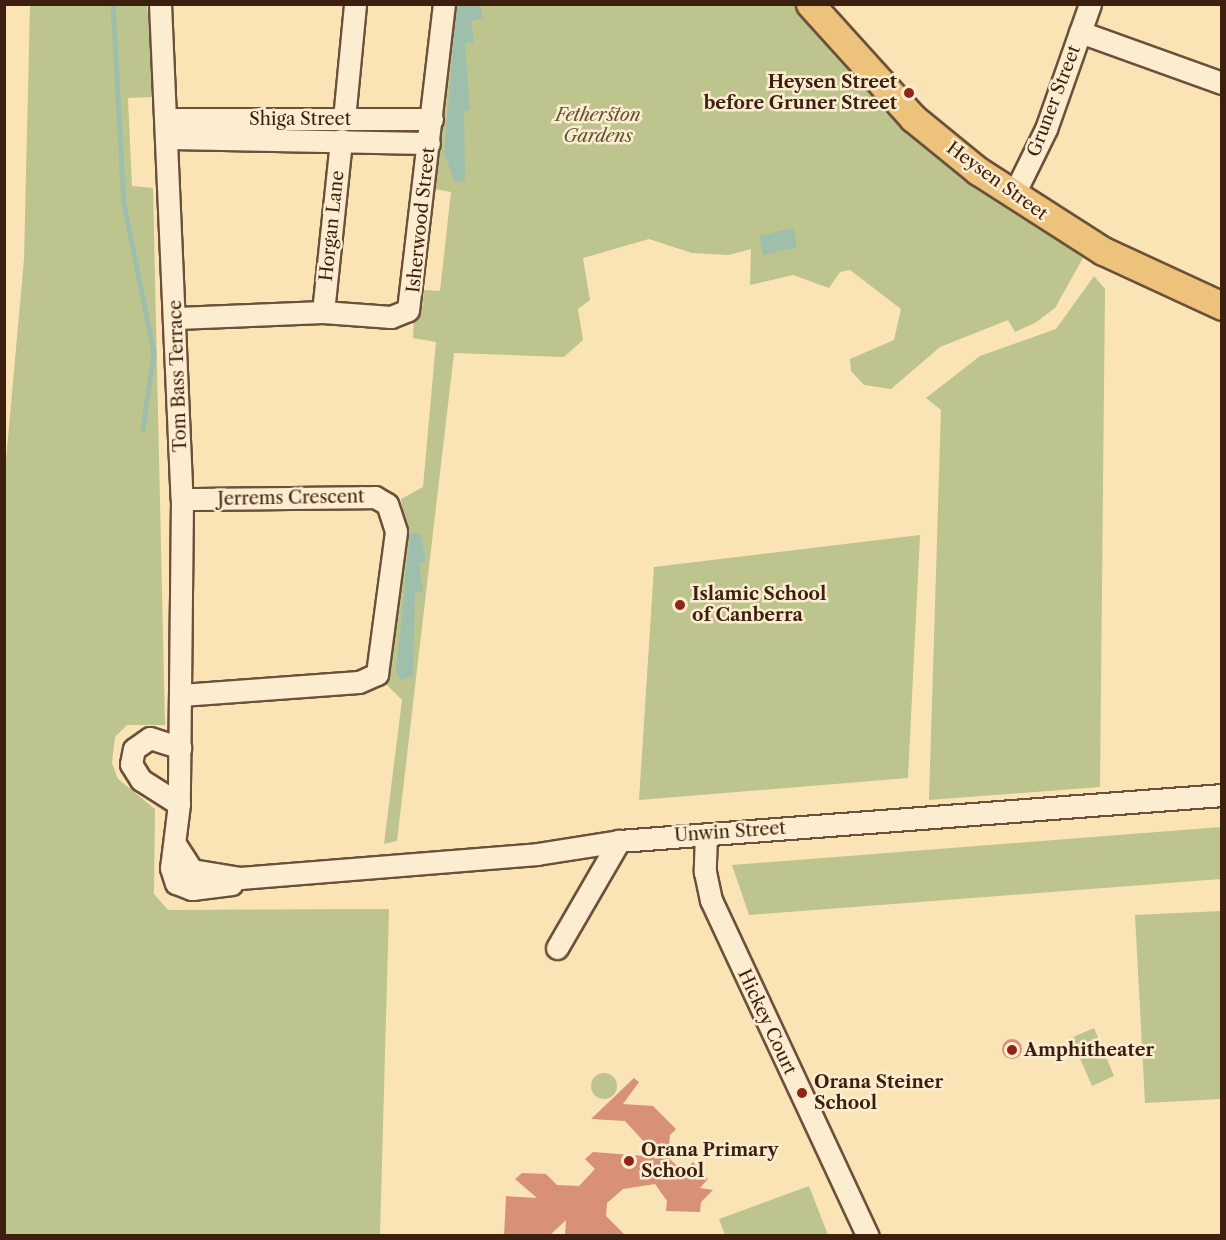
<!DOCTYPE html>
<style>
body{margin:0}
#map{position:relative;width:1226px;height:1240px;overflow:hidden;background:#fae4b6;font-family:"Libre Caslon Text",serif}
div>[style]{position:absolute}
.green>*{inset:0;background:#bdc48e}
.round{border-radius:50%}
.water>*{inset:0;background:#9ebfab}
.stream>*{height:4.5px;margin:-2.25px;padding:0 2.25px;transform-origin:2.25px;border-radius:2.25px;background:#9ebfab}
.building>*{inset:0;background:#d89077}
.roads{filter:drop-shadow(2px 0 #6c503a) drop-shadow(-2px 0 #6c503a) drop-shadow(0 2px #6c503a) drop-shadow(0 -2px #6c503a)}
.minor>*{height:21px;margin:-10.5px;padding:0 10.5px;transform-origin:10.5px;border-radius:10.5px;background:#fcedd0}
.major>*{height:27px;margin:-13.5px;padding:0 13.5px;transform-origin:13.5px;border-radius:13.5px;background:#edc27b}
.dots>*{width:16px;height:16px;translate:-50% -50%;box-sizing:border-box;border:3px solid #fcedd0;border-radius:50%}
span{translate:-50% -50%;white-space:nowrap;text-align:center;line-height:1.15;-webkit-text-stroke:5px #fcedd0;paint-order:stroke}
.poi-label{font-size:18px;color:#3d1f10;font-weight:700}
.right{translate:-100% -50%;text-align:right}
.left{translate:0 -50%;text-align:left}
.street-label{font-size:18px;color:#3d1f10}
.park-label{font-size:18px;color:#635136;font-style:italic}
.frame{position:absolute;inset:0;border:6px solid #3d1f10;pointer-events:none}
</style>
<div id="map">
<div class="green">
<i style="clip-path:polygon(30px 5px,147px 5px,155px 97px,128px 98px,132px 186px,153px 188px,165px 725px,127px 725px,115px 737px,112px 763px,118px 779px,155px 809px,154px 894px,168px 910px,389px 909px,380px 1235px,5px 1236px,4px 482px,24px 259px)"></i>
<i style="clip-path:polygon(452px 5px,796px 5px,829px 48px,893px 113px,1083px 258px,1055px 308px,1035px 323px,1015px 332px,1008px 320px,940px 347px,891px 389px,864px 385px,851px 371px,850px 359px,894px 340px,901px 309px,850px 270px,840px 272px,829px 288px,793px 275px,750px 285px,751px 249px,729px 255px,692px 253px,649px 239px,583px 258px,590px 300px,578px 309px,583px 340px,564px 357px,454px 353px,397px 841px,384px 844px,402px 700px,384px 682px,405px 523px,401px 499px,423px 487px,436px 342px,413px 338px,414px 317px,422px 308px,424px 290px,440px 291px,451px 192px,435px 189px)"></i>
<i style="clip-path:polygon(1094px 276px,1105px 289px,1100px 787px,929px 800px,941px 410px,926px 398px,980px 356px,1056px 329px)"></i>
<i style="clip-path:polygon(920px 535px,908px 778px,639px 800px,654px 567px)"></i>
<i style="clip-path:polygon(1221px 827px,1221px 879px,749px 915px,732px 865px)"></i>
<i style="clip-path:polygon(1221px 911px,1221px 1099px,1145px 1103px,1135px 915px)"></i>
<i style="clip-path:polygon(1094px 1028px,1114px 1076px,1092px 1086px,1071px 1038px)"></i>
<i class="round" style="left:591px;top:1073px;width:26px;height:26px"></i>
<i style="clip-path:polygon(809px 1186px,828px 1235px,725px 1235px,719px 1219px)"></i>
</div>
<div class="water">
<i style="clip-path:polygon(457px 5px,480px 5px,483px 18px,471px 21px,474px 42px,465px 43px,470px 110px,464px 111px,465px 180px,455px 183px,444px 152px)"></i>
<i style="clip-path:polygon(793px 228px,797px 247px,763px 255px,759px 236px)"></i>
<i style="clip-path:polygon(410px 533px,421px 534px,426px 562px,419px 563px,423px 592px,415px 593px,413px 676px,401px 680px,396px 672px)"></i>
</div>
<div class="stream">
<i style="left:113px;top:4px;width:200px;rotate:86.9deg"></i>
<i style="left:124px;top:204px;width:152px;rotate:78.6deg"></i>
<i style="left:154px;top:353px;width:77px;rotate:98.2deg"></i>
</div>
<div class="building">
<i class="round" style="left:1002px;top:1039px;width:20px;height:20px"></i>
<i style="clip-path:polygon(634px 1078px,639px 1082px,623px 1104px,653px 1106px,676px 1129px,670px 1135px,668px 1157px,683px 1172px,693px 1162px,708px 1179px,700px 1188px,713px 1190px,701px 1202px,700px 1212px,666px 1211px,667px 1201px,655px 1184px,623px 1189px,607px 1203px,606px 1216px,626px 1236px,565px 1236px,566px 1220px,549px 1236px,504px 1236px,506px 1196px,537px 1198px,515px 1179px,522px 1173px,546px 1174px,557px 1185px,579px 1186px,595px 1169px,585px 1159px,593px 1152px,658px 1157px,625px 1121px,591px 1119px)"></i>
</div>
<div class="roads">
<div class="minor">
<i style="left:160px;top:4px;width:495px;rotate:87.5deg"></i>
<i style="left:182px;top:499px;width:305px;rotate:90.6deg"></i>
<i style="left:179px;top:804px;width:64px;rotate:97.1deg"></i>
<i style="left:171px;top:868px;width:16px;rotate:72deg"></i>
<i style="left:176px;top:883px;width:17px;rotate:21deg"></i>
<i style="left:192px;top:889px;width:40px;rotate:-7.1deg"></i>
<i style="left:1080px;top:32px;width:151px;rotate:19.8deg"></i>
<i style="left:168px;top:119px;width:264px"></i>
<i style="left:344px;top:119px;width:116px;rotate:-84.5deg"></i>
<i style="left:169px;top:138px;width:260px;rotate:1.1deg"></i>
<i style="left:1013px;top:196px;width:75px;rotate:-63.8deg"></i>
<i style="left:1046px;top:129px;width:133px;rotate:-70.6deg"></i>
<i style="left:323px;top:312px;width:173px;rotate:-84deg"></i>
<i style="left:177px;top:318px;width:146px;rotate:-2.4deg"></i>
<i style="left:323px;top:312px;width:68px;rotate:4.2deg"></i>
<i style="left:391px;top:317px;width:18px;rotate:-22deg"></i>
<i style="left:408px;top:310px;width:308px;rotate:-83.3deg"></i>
<i style="left:181px;top:695px;width:178px;rotate:-4.2deg"></i>
<i style="left:359px;top:682px;width:20px;rotate:-24deg"></i>
<i style="left:377px;top:674px;width:144px;rotate:-82.4deg"></i>
<i style="left:396px;top:531px;width:28px;rotate:-108deg"></i>
<i style="left:387px;top:504px;width:14px;rotate:-150deg"></i>
<i style="left:375px;top:497px;width:193px;rotate:179.4deg"></i>
<i style="left:179px;top:804px;width:45px;rotate:-147.7deg"></i>
<i style="left:141px;top:780px;width:19px;rotate:-122deg"></i>
<i style="left:131px;top:764px;width:15px;rotate:-79deg"></i>
<i style="left:134px;top:749px;width:19px;rotate:-35deg"></i>
<i style="left:150px;top:738px;width:32px;rotate:18deg"></i>
<i style="left:706px;top:834px;width:38px;rotate:92deg"></i>
<i style="left:705px;top:872px;width:29px;rotate:78deg"></i>
<i style="left:711px;top:900px;width:371px;rotate:65deg"></i>
<i style="left:177px;top:847px;width:27px;rotate:57deg"></i>
<i style="left:192px;top:870px;width:49px;rotate:9.5deg"></i>
<i style="left:240px;top:878px;width:298px;rotate:-4.6deg"></i>
<i style="left:537px;top:854px;width:83px;rotate:-9deg"></i>
<i style="left:619px;top:841px;width:605px;rotate:-4.36deg"></i>
<i style="left:557px;top:948px;width:124px;rotate:-59.9deg"></i>
</div>
<div class="major">
<i style="left:810px;top:4px;width:154px;rotate:47.9deg"></i>
<i style="left:913px;top:118px;width:84px;rotate:39.2deg"></i>
<i style="left:978px;top:171px;width:148px;rotate:32.6deg"></i>
<i style="left:1103px;top:251px;width:131px;rotate:24.8deg"></i>
</div>
</div>
<div class="dots">
<i style="left:909px;top:93px;background:#8f2418"></i>
<i style="left:680px;top:605px;background:#8f2418"></i>
<i style="left:1012px;top:1050px;background:#8f2418"></i>
<i style="left:802px;top:1093px;background:#8f2418"></i>
<i style="left:629px;top:1161px;background:#8f2418"></i>
</div>
<div class="poi-label">
<span class="right" style="left:897px;top:93px">Heysen Street<br>before Gruner Street</span>
<span class="left" style="left:692px;top:605px">Islamic School<br>of Canberra</span>
<span class="left" style="left:1024px;top:1050px">Amphitheater</span>
<span class="left" style="left:814px;top:1093px">Orana Steiner<br>School</span>
<span class="left" style="left:641px;top:1161px">Orana Primary<br>School</span>
</div>
<div class="street-label">
<span style="left:1054px;top:101px;rotate:-69deg">Gruner Street</span>
<span style="left:300px;top:119px">Shiga Street</span>
<span style="left:997px;top:181px;rotate:36deg">Heysen Street</span>
<span style="left:421px;top:220px;rotate:-84deg">Isherwood Street</span>
<span style="left:332px;top:226px;rotate:-84deg">Horgan Lane</span>
<span style="left:178px;top:376px;rotate:-92deg">Tom Bass Terrace</span>
<span style="left:291px;top:498px;rotate:-1deg">Jerrems Crescent</span>
<span style="left:730px;top:832px;rotate:-4deg">Unwin Street</span>
<span style="left:767px;top:1022px;rotate:65deg">Hickey Court</span>
</div>
<div class="park-label">
<span style="left:598px;top:126px">Fetherston<br>Gardens</span>
</div>
<div class="frame"></div>
</div>
